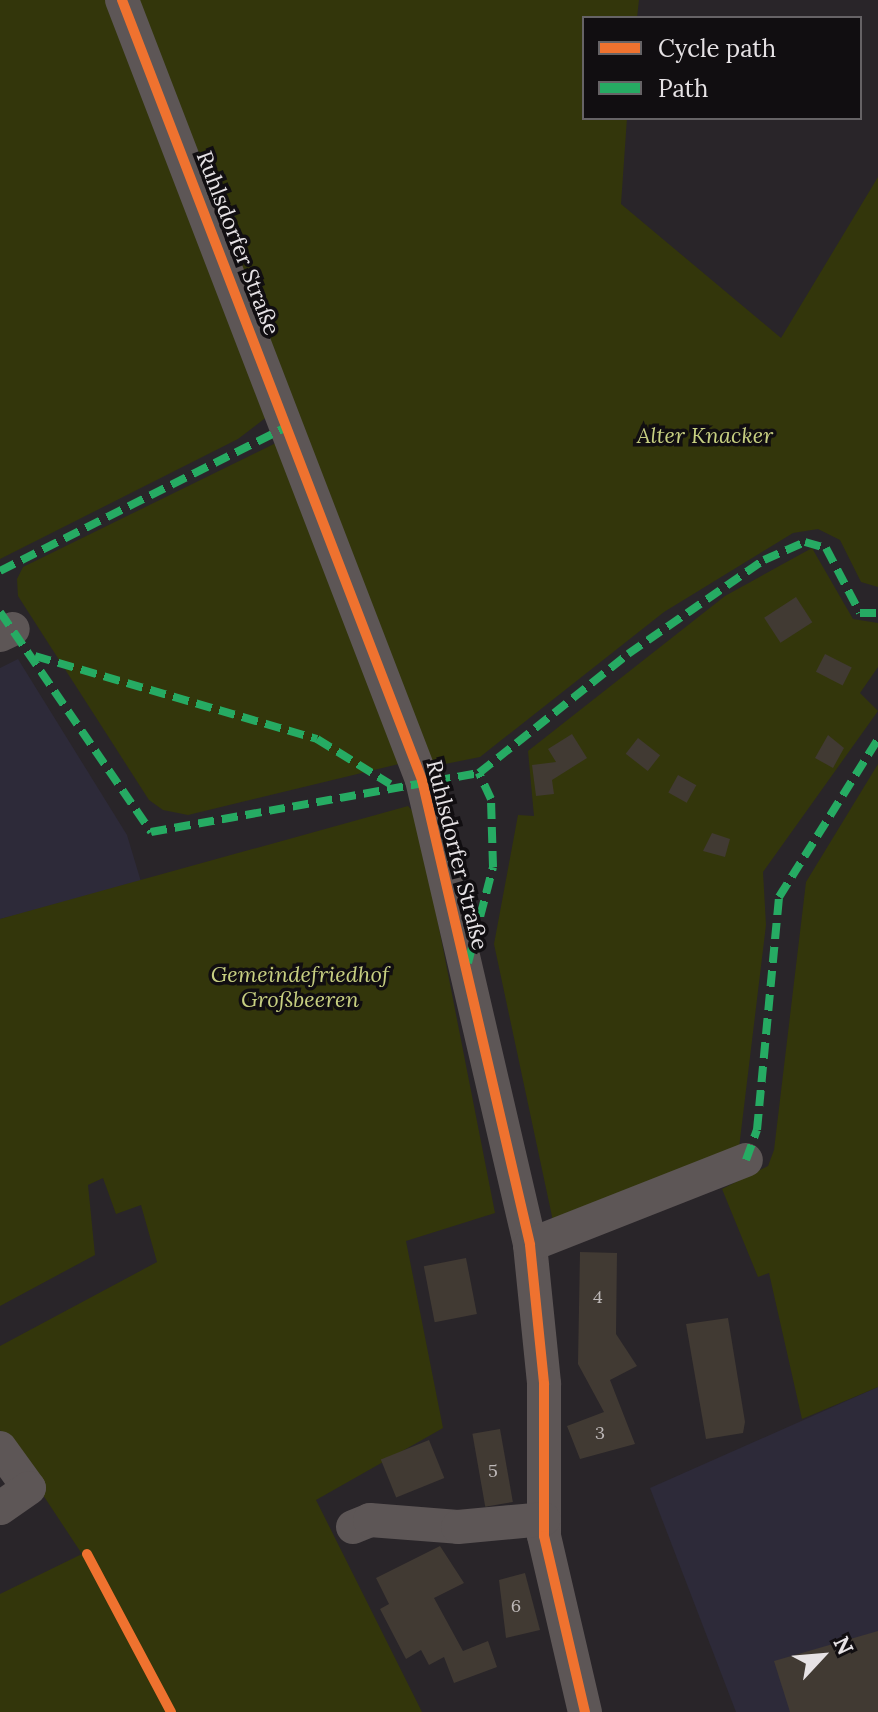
<!DOCTYPE html>
<meta charset="utf-8">
<style>
body{margin:0}
#map{position:relative;width:878px;height:1712px;overflow:hidden;background:#292529;font-family:Lora,serif}
div>[style]{position:absolute}
[style*='--x']{left:calc(var(--x)*1px);top:calc(var(--y)*1px);width:calc(var(--w)*1px);rotate:calc(var(--a)*1deg)}
.education>*{inset:0;background:#2d2a39}
.green>*{inset:0;background:#33360b}
.building>*{inset:0;background:#413a33;transform-origin:0 0}
.minor>*{height:34px;margin:-17px;padding:0 17px;transform-origin:17px;border-radius:17px;background:#5d5656}
.quiet>*{height:8px;margin-top:-4px;transform-origin:0;background:repeating-linear-gradient(90deg,#26ab63 0 16px,transparent 0 24px)}
.cycleway>*{height:10px;margin:-5px;padding:0 5px;transform-origin:5px;border-radius:5px;background:#ef722f}
span{translate:-50% -50%;white-space:nowrap;text-align:center;line-height:1.15;-webkit-text-stroke:7px #110e11;paint-order:stroke}
.number-label{font-size:18px;color:#bdb8b8}
.number-label span{-webkit-text-stroke-width:0}
.street-label{font-size:22px;color:#e6e2e5}
.park-label{font-size:22px;color:#c7cf81;font-style:italic}
.legend{position:absolute;left:582px;top:16px;width:280px;height:104px;box-sizing:border-box;background:#110e11;border:2px solid #666366;margin:0;padding:10px 14px;list-style:none;font-size:24px;color:#e6e2e5}
.legend li{display:flex;align-items:center;gap:16px;height:40px}
.legend b{width:40px;border:2px solid #666366}
.north{position:absolute;left:782px;top:1616px;width:80px;height:80px;-webkit-text-stroke:6px #110e11;paint-order:stroke;rotate:64deg;font-size:22px;font-weight:700;line-height:32px;text-align:center;color:#e6e2e5}
.north::after{content:'';display:block;margin:auto;width:28px;height:36px;background:#e6e2e5;clip-path:polygon(50% 0,100% 100%,50% 72%,0 100%)}
</style>
<div id="map">
<div class="education">
<div style="clip-path:polygon(18px 659px,127px 835px,142px 885px,0 919px,0 668px)"></div>
<div style="clip-path:polygon(878px 1387px,878px 1712px,736px 1712px,650px 1488px)"></div>
</div>
<div class="green">
<div style="clip-path:polygon(0 0,112px 0,272px 413px,238px 439px,0 559px)"></div>
<div style="clip-path:polygon(131px 0,639px 0,637px 18px,584px 18px,584px 118px,627px 118px,621px 204px,781px 338px,878px 177px,878px 587px,861px 582px,840px 540px,818px 529px,793px 533px,664px 612px,480px 757px,425px 768px)"></div>
<div style="clip-path:polygon(282px 440px,403px 763px,188px 815px,163px 810px,149px 800px,18px 596px,17px 579px,23px 567px)"></div>
<div style="clip-path:polygon(812px 548px,853px 619px,878px 623px,878px 667px,860px 693px,878px 711px,763px 872px,766px 925px,739px 1148px,553px 1221px,494px 944px,518px 815px,534px 816px,528px 751px,725px 596px)"></div>
<div style="clip-path:polygon(878px 764px,878px 1387px,802px 1419px,769px 1273px,758px 1277px,722px 1189px,768px 1166px,774px 1150px,806px 882px)"></div>
<div style="clip-path:polygon(408px 806px,417px 816px,495px 1213px,406px 1241px,443px 1428px,316px 1500px,422px 1712px,0 1712px,0 1594px,82px 1554px,0 1430px,0 1346px,157px 1262px,141px 1205px,116px 1214px,103px 1178px,88px 1185px,95px 1255px,0 1306px,0 919px)"></div>
</div>
<div class="building">
<div style="left:796px;top:597px;width:30px;height:38px;rotate:57deg"></div>
<div style="left:825px;top:654px;width:30px;height:20px;rotate:27deg"></div>
<div style="clip-path:polygon(572px 734px,587px 758px,552px 780px,554px 794px,536px 796px,532px 765px,556px 762px,548px 749px)"></div>
<div style="clip-path:polygon(828px 735px,844px 748px,833px 768px,815px 758px)"></div>
<div style="left:638px;top:738px;width:28px;height:20px;rotate:38deg"></div>
<div style="left:678px;top:775px;width:21px;height:20px;rotate:29deg"></div>
<div style="clip-path:polygon(712px 833px,730px 839px,725px 857px,703px 851px)"></div>
<div style="clip-path:polygon(580px 1252px,617px 1253px,616px 1334px,637px 1366px,610px 1380px,635px 1444px,580px 1459px,567px 1426px,604px 1412px,578px 1364px)"></div>
<div style="left:466px;top:1258px;width:57px;height:43px;rotate:79deg"></div>
<div style="clip-path:polygon(728px 1318px,745px 1422px,743px 1433px,706px 1439px,686px 1324px)"></div>
<div style="left:500px;top:1429px;width:74px;height:28px;rotate:80deg"></div>
<div style="left:429px;top:1440px;width:41px;height:52px;rotate:68deg"></div>
<div style="clip-path:polygon(440px 1546px,464px 1583px,434px 1598px,463px 1651px,488px 1641px,497px 1667px,454px 1683px,444px 1657px,429px 1665px,421px 1650px,406px 1659px,380px 1609px,389px 1604px,376px 1578px)"></div>
<div style="clip-path:polygon(525px 1573px,540px 1630px,506px 1638px,499px 1580px)"></div>
<div style="clip-path:polygon(878px 1631px,878px 1712px,790px 1712px,774px 1661px)"></div>
</div>
<div class="minor">
<div style="--x:122;--y:0;--w:836;--a:68.96"></div>
<div style="--x:422;--y:780;--w:477;--a:76.9"></div>
<div style="--x:530;--y:1245;--w:140;--a:84.2"></div>
<div style="--x:544;--y:1384;--w:152;--a:90"></div>
<div style="--x:544;--y:1536;--w:181;--a:76.9"></div>
<div style="--x:0;--y:635;--w:14;--a:-25"></div>
<div style="--x:530;--y:1245;--w:232;--a:-21.5"></div>
<div style="--x:0;--y:1448;--w:49;--a:54.1"></div>
<div style="--x:29;--y:1488;--w:35;--a:145"></div>
<div style="--x:353;--y:1527;--w:18;--a:-22"></div>
<div style="--x:370;--y:1520;--w:88;--a:4.5"></div>
<div style="--x:458;--y:1527;--w:86;--a:-5.3"></div>
</div>
<div class="quiet">
<div style="--x:0;--y:571;--w:322;--a:-26.7"></div>
<div style="--x:0;--y:612;--w:267;--a:55.5"></div>
<div style="--x:151;--y:832;--w:333;--a:-10.2"></div>
<div style="--x:479;--y:773;--w:191;--a:-38.6"></div>
<div style="--x:628;--y:654;--w:165;--a:-34.7"></div>
<div style="--x:764;--y:560;--w:45;--a:-23.7"></div>
<div style="--x:805;--y:542;--w:22;--a:16"></div>
<div style="--x:826;--y:548;--w:73;--a:62.4"></div>
<div style="--x:860;--y:613;--w:18;--a:0"></div>
<div style="--x:35;--y:656;--w:294;--a:16.4"></div>
<div style="--x:317;--y:739;--w:86;--a:31.7"></div>
<div style="--x:468;--y:963;--w:99;--a:-75.4"></div>
<div style="--x:493;--y:867;--w:68;--a:-91.7"></div>
<div style="--x:491;--y:799;--w:29;--a:-115"></div>
<div style="--x:746;--y:1160;--w:32;--a:-70"></div>
<div style="--x:757;--y:1130;--w:234;--a:-84.6"></div>
<div style="--x:779;--y:897;--w:186;--a:-57.9"></div>
</div>
<div class="cycleway">
<div style="--x:122;--y:0;--w:836;--a:68.96"></div>
<div style="--x:422;--y:780;--w:477;--a:76.9"></div>
<div style="--x:530;--y:1245;--w:140;--a:84.2"></div>
<div style="--x:544;--y:1384;--w:152;--a:90"></div>
<div style="--x:544;--y:1536;--w:181;--a:76.9"></div>
<div style="--x:87;--y:1554;--w:179;--a:62"></div>
</div>
<div class="number-label">
<span style="left:598px;top:1297px">4</span>
<span style="left:600px;top:1433px">3</span>
<span style="left:493px;top:1471px">5</span>
<span style="left:516px;top:1606px">6</span>
</div>
<div class="street-label">
<span style="left:238px;top:243px;rotate:69deg">Ruhlsdorfer Straße</span>
<span style="left:457px;top:855px;rotate:76deg">Ruhlsdorfer Straße</span>
</div>
<div class="park-label">
<span style="left:705px;top:436px">Alter Knacker</span>
<span style="left:300px;top:987px">Gemeindefriedhof<br>Großbeeren</span>
</div>
<ul class="legend">
<li><b style="height:10px;background:#ef722f"></b>Cycle path</li>
<li><b style="height:10px;background:#26ab63"></b>Path</li>
</ul>
<div class="north">N</div>
</div>
